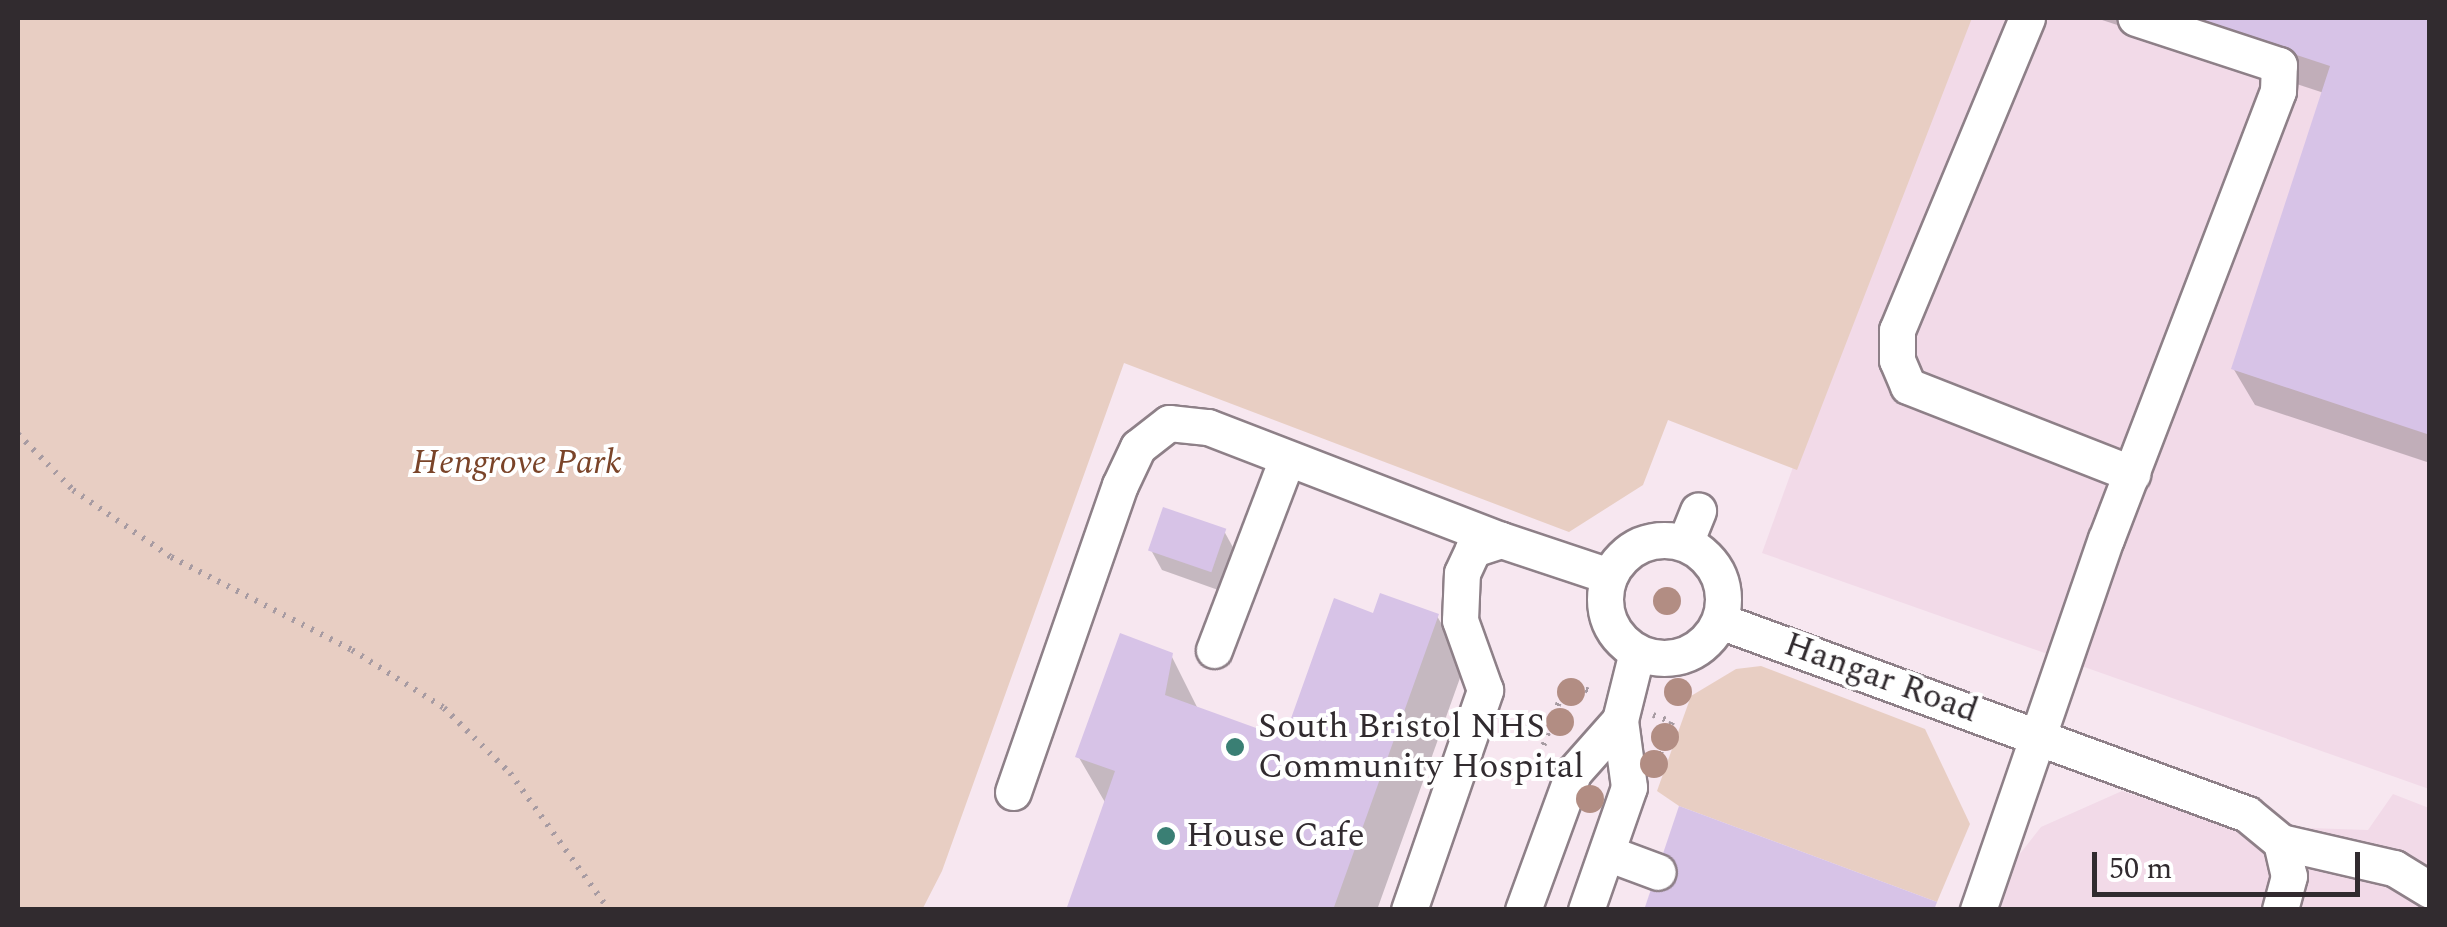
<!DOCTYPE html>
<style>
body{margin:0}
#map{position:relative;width:2447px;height:927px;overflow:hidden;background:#f7e7f0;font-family:Spectral,serif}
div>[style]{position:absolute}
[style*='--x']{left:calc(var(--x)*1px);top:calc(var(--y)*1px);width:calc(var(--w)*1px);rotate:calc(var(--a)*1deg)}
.built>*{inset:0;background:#f2dae8}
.green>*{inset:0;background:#e8cec3}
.shadow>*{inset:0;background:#0003}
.building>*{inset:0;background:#d7c3e7;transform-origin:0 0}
.path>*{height:6px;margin-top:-3px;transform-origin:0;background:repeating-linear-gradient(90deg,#a79ba2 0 2.5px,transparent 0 10.5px)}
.roads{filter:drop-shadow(2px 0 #8e8088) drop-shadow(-2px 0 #8e8088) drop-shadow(0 2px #8e8088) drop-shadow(0 -2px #8e8088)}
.minor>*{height:35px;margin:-17.5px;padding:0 17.5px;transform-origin:17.5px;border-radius:17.5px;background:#fff}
.minor>.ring{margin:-17.5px;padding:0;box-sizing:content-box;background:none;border:35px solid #fff;border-radius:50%}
.trees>*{width:28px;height:28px;margin:-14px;border-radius:50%;background:#b28d83}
.dots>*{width:28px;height:28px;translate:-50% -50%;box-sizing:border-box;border:5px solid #fff;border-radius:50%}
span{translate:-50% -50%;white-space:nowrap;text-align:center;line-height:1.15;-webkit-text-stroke:8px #fff;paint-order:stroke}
.park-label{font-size:35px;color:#7a4429;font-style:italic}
.street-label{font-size:35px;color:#312b2f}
.poi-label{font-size:35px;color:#312b2f}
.left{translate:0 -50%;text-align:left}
.frame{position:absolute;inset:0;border:20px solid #312b2f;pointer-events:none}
.scale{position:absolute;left:2092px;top:852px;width:268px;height:45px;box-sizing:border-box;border:5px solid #312b2f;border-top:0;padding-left:12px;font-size:30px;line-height:35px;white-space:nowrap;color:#312b2f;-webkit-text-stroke:8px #fff;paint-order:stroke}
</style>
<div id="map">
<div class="built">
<div style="clip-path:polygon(1955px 18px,2429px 18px,2429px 789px,1762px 553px)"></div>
<div style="clip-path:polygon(2122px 791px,2224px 825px,2368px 830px,2393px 794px,2429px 808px,2429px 909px,1997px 910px,2015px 860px,2041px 827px)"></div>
</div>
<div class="green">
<div style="clip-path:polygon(18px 18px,1972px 18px,1797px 470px,1668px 420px,1643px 485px,1569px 532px,1124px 363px,942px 871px,922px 910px,18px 909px)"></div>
<div style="clip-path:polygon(1761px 666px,1925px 729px,1970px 824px,1937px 902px,1679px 806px,1657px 791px,1691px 696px,1736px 669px)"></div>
</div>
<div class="shadow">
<div style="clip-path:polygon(2096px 18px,2430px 18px,2430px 463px,2255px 405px,2233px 368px,2324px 93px)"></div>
<div style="clip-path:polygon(1224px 531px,1235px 551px,1221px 591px,1162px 570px,1151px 550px)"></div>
<div style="clip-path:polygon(1374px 616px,1437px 616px,1465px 664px,1377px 910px,1068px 910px,1106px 804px,1078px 756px,1171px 655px,1198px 709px,1285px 741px)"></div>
</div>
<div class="building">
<div style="clip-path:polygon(2185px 18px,2430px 18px,2430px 435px,2231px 369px,2330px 66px)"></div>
<div style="left:1163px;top:507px;width:67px;height:46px;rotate:19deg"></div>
<div style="clip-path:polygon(1380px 593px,1439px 614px,1333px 910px,1066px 910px,1115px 771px,1075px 757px,1120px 633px,1173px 653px,1165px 695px,1284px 738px,1334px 598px,1373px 613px)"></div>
<div style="clip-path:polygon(1679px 806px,1937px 902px,1934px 910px,1644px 910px)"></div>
</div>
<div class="path">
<div style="--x:18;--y:434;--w:78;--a:45.5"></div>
<div style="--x:73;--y:490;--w:119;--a:34.4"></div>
<div style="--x:171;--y:557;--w:203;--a:27.2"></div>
<div style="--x:352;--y:650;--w:109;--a:32.2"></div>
<div style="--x:444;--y:708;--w:93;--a:44.6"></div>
<div style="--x:510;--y:773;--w:169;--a:54.1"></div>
<div style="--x:1653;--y:715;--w:20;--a:20"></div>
<div style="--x:1672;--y:722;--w:33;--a:111"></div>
<div style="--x:1540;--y:755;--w:77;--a:-70.4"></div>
<div style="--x:1566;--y:682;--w:31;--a:21"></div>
</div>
<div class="roads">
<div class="minor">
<div style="--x:2027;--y:18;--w:338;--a:112.6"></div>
<div style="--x:1897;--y:330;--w:30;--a:90"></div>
<div style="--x:1897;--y:360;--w:28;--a:67"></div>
<div style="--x:1908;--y:386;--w:241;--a:21.4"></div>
<div class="ring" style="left:1605px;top:540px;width:83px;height:83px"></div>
<div style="--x:1685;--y:543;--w:35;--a:-68"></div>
<div style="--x:1720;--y:621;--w:561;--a:20.11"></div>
<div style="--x:2247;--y:814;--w:44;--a:39.5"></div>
<div style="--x:2281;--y:842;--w:35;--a:77"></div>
<div style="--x:2289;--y:876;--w:35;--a:105"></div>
<div style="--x:1214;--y:650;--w:204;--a:-69.1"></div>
<div style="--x:1013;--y:792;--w:325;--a:-70.8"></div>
<div style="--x:1120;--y:485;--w:42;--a:-64.7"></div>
<div style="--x:1138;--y:447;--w:39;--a:-38"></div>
<div style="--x:1169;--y:423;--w:39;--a:6"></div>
<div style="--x:1208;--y:427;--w:314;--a:21.1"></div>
<div style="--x:2281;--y:842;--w:116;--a:13"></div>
<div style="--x:2394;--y:868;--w:42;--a:31.4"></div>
<div style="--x:1607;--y:853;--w:54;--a:20.4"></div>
<div style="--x:1409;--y:910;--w:233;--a:-70.9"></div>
<div style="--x:1485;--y:690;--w:74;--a:-109.7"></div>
<div style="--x:1460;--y:620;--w:47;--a:-87.6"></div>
<div style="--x:1462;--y:573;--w:26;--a:-65"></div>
<div style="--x:1473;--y:549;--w:29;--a:-18"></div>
<div style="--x:1501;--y:540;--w:114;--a:18.4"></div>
<div style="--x:1523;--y:910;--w:146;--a:-69.9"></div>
<div style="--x:1573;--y:773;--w:71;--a:-48.4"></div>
<div style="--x:1620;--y:720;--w:70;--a:-76"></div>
<div style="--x:1586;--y:910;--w:130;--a:-70.7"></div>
<div style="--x:1629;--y:787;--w:68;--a:-97.7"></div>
<div style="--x:1978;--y:910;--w:392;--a:-71"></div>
<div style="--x:2106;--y:539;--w:480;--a:-69"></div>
<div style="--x:2278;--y:91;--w:26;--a:-88"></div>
<div style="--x:2279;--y:65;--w:151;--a:-161.8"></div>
</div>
</div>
<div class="trees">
<div style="left:1667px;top:601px"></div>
<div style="left:1571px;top:692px"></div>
<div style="left:1678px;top:692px"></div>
<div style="left:1560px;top:722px"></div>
<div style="left:1665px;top:737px"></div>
<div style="left:1654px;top:764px"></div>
<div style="left:1590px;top:799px"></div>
</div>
<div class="dots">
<div style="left:1235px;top:747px;background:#3a7f74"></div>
<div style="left:1166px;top:836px;background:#3a7f74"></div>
</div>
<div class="park-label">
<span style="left:517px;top:463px">Hengrove Park</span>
</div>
<div class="street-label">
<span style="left:1881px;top:678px;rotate:20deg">Hangar Road</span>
</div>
<div class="poi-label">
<span class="left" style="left:1258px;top:747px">South Bristol NHS<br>Community Hospital</span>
<span class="left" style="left:1186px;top:836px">House Cafe</span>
</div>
<div class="frame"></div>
<div class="scale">50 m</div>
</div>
